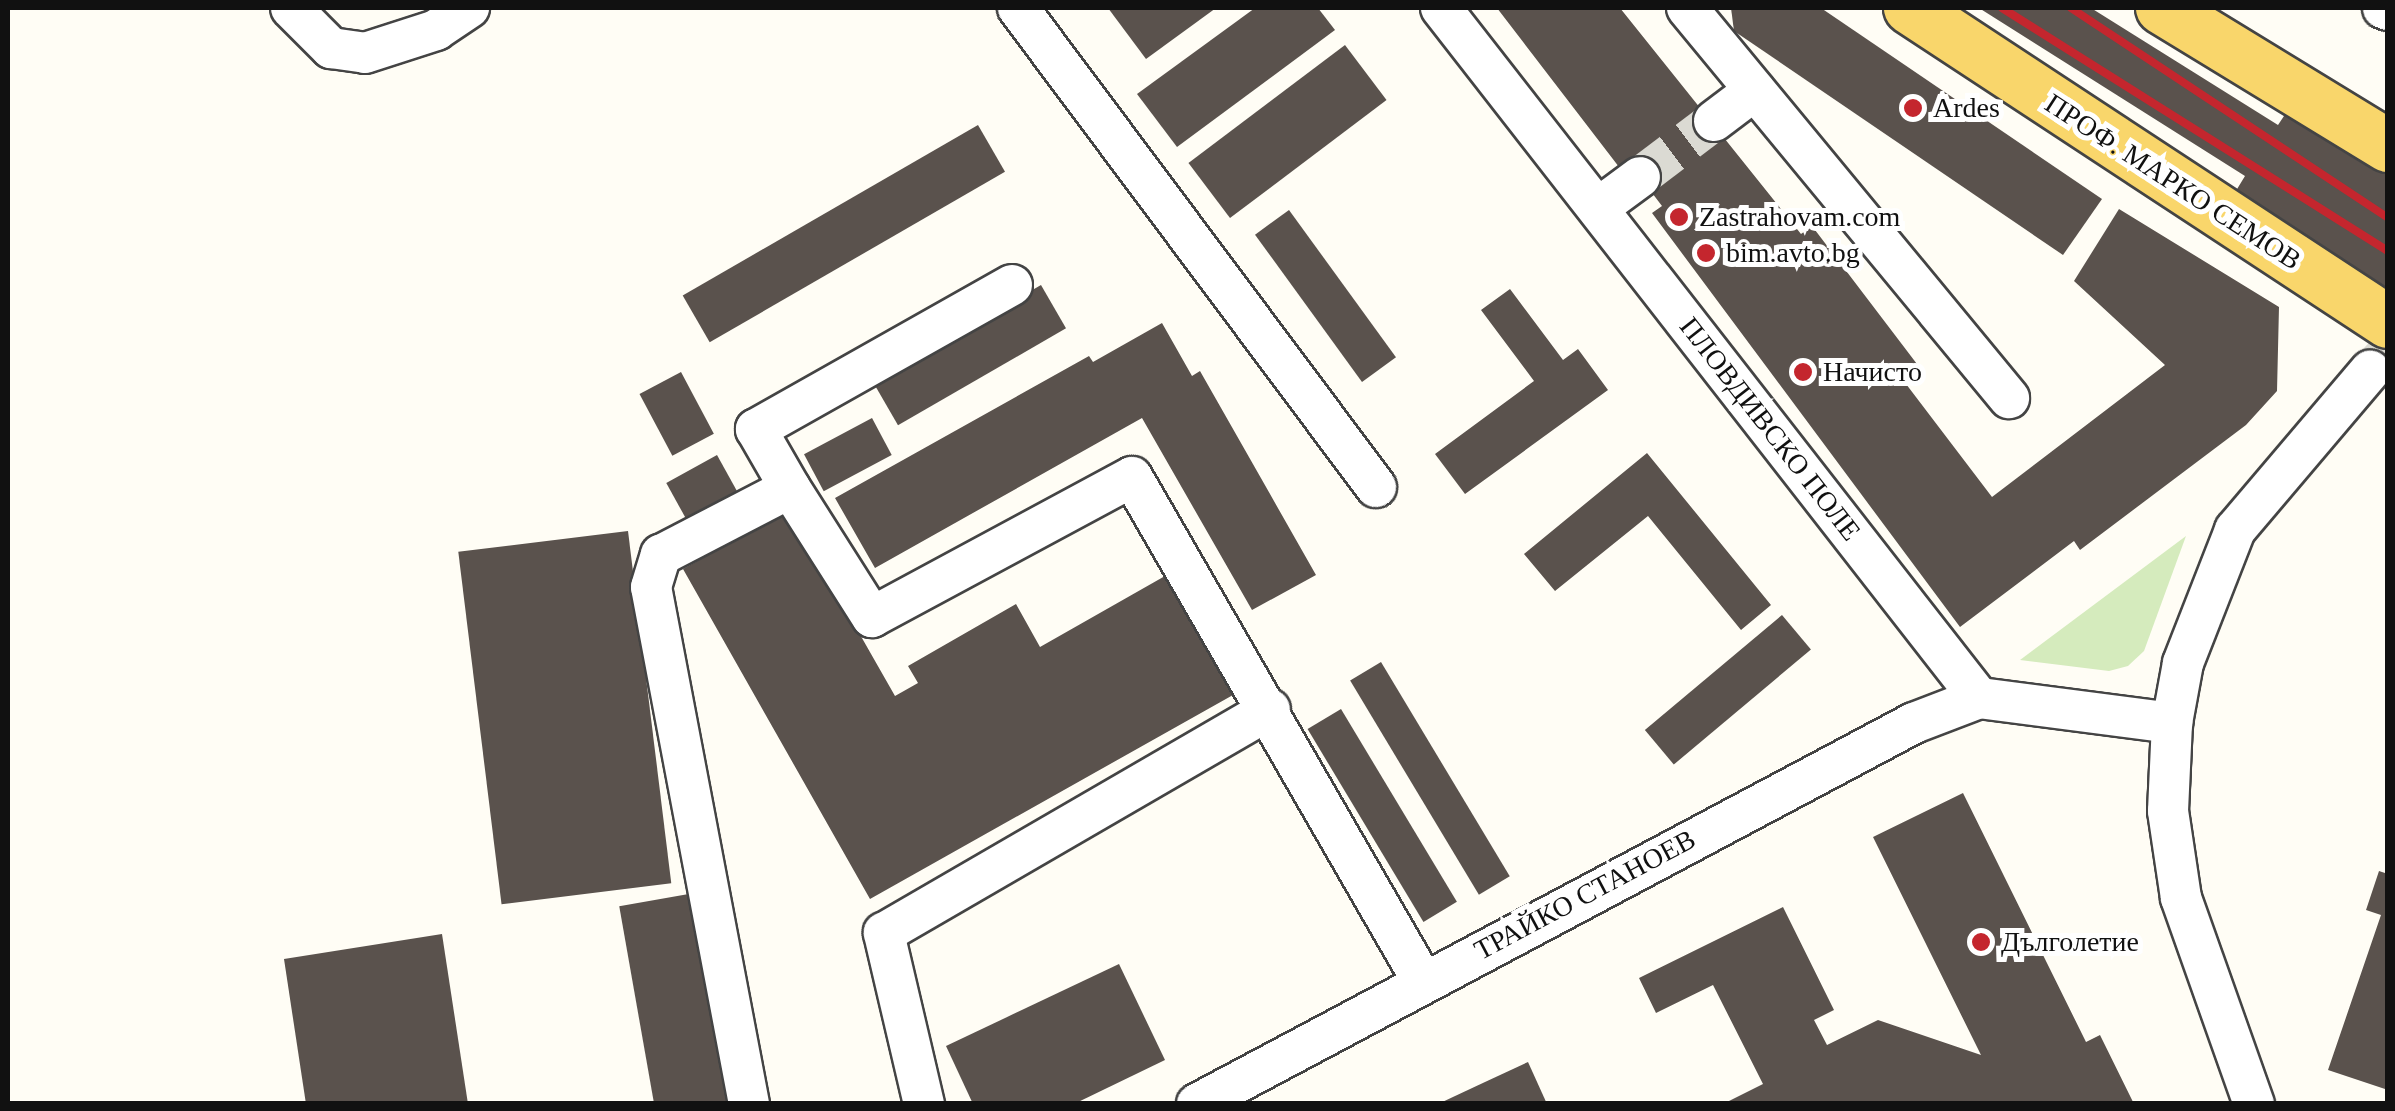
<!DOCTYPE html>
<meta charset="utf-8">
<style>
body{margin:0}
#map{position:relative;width:2395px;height:1111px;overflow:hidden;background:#fffdf5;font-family:Georgia,serif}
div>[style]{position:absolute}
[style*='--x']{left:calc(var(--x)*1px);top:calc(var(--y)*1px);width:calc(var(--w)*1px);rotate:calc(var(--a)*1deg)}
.green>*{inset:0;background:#d5ebbd}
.building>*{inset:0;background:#5a524d;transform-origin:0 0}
.minor-tunnel>*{height:40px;margin-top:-20px;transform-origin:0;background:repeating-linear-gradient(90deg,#dbdad3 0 40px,transparent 0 60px)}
.roads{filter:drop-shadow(2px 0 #444) drop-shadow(-2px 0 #444) drop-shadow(0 2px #444) drop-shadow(0 -2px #444)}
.minor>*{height:40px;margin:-20px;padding:0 20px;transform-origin:20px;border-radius:20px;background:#fff}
.major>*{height:52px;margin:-26px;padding:0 26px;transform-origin:26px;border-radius:26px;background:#f9d66b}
.rail>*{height:8px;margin:-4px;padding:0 4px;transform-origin:4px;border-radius:4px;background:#c4262e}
.dots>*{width:28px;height:28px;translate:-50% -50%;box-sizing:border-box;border:5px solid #fff;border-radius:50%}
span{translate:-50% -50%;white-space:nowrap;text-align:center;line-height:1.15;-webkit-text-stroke:10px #fff;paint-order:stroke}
.poi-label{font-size:28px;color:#111}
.left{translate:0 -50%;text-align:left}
.street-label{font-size:28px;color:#111}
.frame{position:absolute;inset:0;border:10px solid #111;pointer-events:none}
</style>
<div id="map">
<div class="green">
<div style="clip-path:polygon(2186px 536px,2144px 651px,2128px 666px,2109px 671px,2020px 660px)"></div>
</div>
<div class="building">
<div style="clip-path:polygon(1108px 8px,1216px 8px,1146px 59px)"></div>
<div style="clip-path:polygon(1255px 8px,1318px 8px,1335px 30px,1177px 147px,1137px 94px)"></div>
<div style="clip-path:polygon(1497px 8px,1620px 8px,1801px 234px,1812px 226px,1920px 368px,1903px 380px,1992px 497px,2165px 365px,2074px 281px,2119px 209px,2279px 307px,2277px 391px,2246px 425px,2080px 550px,2074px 541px,1960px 627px,1652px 213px,1662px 206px,1627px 160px,1619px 167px)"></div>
<div style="clip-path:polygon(1731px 8px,1821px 8px,2102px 199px,2063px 255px,1734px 31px)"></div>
<div style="clip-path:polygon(1979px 8px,2091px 8px,2278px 125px,2286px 113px,2388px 176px,2388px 298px,2231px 199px,2245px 176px)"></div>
<div style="left:1345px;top:45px;width:69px;height:196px;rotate:53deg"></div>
<div style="left:978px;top:125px;width:54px;height:341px;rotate:60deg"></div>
<div style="left:1289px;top:210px;width:182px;height:42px;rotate:54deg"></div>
<div style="left:1041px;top:285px;width:50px;height:194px;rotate:60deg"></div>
<div style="clip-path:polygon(1510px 289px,1563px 360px,1578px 349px,1608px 390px,1465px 494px,1435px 454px,1534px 381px,1481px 310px)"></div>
<div style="clip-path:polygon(1162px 323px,1192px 376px,1200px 371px,1316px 575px,1252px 610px,1142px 418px,875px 568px,835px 498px,1089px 356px,1093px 362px)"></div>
<div style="left:681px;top:372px;width:70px;height:47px;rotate:62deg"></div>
<div style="left:872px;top:418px;width:42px;height:77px;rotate:62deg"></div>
<div style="clip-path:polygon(1647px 453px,1771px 605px,1741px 630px,1648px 516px,1555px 591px,1524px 554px)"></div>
<div style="left:717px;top:455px;width:50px;height:58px;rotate:61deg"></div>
<div style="clip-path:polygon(789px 510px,895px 696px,918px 683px,908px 666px,1016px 604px,1040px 647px,1165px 576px,1233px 695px,870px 899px,683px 569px)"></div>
<div style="left:628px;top:531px;width:355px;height:171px;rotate:83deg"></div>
<div style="left:1782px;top:615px;width:45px;height:179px;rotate:50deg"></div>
<div style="left:1381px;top:662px;width:250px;height:36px;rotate:59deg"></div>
<div style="left:1341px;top:709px;width:225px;height:39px;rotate:59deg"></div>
<div style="clip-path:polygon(1963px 793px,2086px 1042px,2100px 1035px,2134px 1104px,1723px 1104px,1763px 1084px,1713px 985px,1656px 1013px,1639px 978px,1783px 907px,1834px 1010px,1814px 1020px,1827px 1045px,1878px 1020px,1981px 1055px,1873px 837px)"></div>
<div style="clip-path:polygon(2379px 871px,2388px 874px,2388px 1090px,2328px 1070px,2381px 915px,2366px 910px)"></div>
<div style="left:700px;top:892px;width:215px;height:82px;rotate:80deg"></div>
<div style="clip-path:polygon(442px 934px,468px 1104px,306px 1104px,284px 959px)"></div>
<div style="clip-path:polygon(1119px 964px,1165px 1060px,1074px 1104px,973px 1104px,946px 1046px)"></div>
<div style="clip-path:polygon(1528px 1062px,1547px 1104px,1438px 1104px,1485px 1082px)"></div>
</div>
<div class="minor-tunnel">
<div style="--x:1640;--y:177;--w:93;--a:-37.1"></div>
<div style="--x:2370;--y:371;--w:26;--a:-47"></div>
</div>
<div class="roads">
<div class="minor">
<div style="--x:291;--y:8;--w:57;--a:45"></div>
<div style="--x:331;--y:48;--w:34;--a:8"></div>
<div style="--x:365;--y:53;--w:75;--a:-17.9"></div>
<div style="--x:436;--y:30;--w:40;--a:-34"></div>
<div style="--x:1018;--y:8;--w:598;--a:53.23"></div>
<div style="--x:1441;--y:8;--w:875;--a:52.06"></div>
<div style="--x:1979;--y:698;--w:195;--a:7.4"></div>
<div style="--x:2172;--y:723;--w:88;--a:92.6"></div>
<div style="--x:2168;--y:811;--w:88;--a:81.5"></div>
<div style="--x:2181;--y:898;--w:219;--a:70.5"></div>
<div style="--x:1687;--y:8;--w:506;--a:50.46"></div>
<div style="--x:2383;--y:8;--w:5;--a:22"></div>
<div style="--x:1714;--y:121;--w:51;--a:-37.1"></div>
<div style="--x:1598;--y:208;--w:52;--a:-36.4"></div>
<div style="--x:1012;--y:285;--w:294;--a:150.6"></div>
<div style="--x:756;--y:429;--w:68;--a:60"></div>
<div style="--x:790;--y:488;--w:153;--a:57.6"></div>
<div style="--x:872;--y:617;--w:295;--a:-28.3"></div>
<div style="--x:1132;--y:477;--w:581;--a:60.03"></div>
<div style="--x:2172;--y:723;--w:61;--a:-79.6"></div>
<div style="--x:2183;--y:663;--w:143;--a:-68.6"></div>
<div style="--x:2235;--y:530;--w:209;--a:-49.7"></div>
<div style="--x:749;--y:1104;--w:526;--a:-100.73"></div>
<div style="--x:651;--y:587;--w:34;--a:-73"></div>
<div style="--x:661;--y:555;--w:145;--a:-27.4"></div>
<div style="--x:924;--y:1104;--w:176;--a:-103.2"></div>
<div style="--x:884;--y:933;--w:446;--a:-30.1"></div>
<div style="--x:1197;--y:1104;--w:812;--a:-27.99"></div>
<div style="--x:1914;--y:723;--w:70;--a:-21"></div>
</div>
<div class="major">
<div style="--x:1910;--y:8;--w:572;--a:33.3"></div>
<div style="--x:2162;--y:8;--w:265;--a:31.4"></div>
</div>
</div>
<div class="rail">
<div style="--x:2002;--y:8;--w:456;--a:32.2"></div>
<div style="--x:2071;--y:8;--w:380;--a:33.5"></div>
</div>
<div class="dots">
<div style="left:1913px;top:108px;background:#c4262e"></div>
<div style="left:1679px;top:217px;background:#c4262e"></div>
<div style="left:1706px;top:253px;background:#c4262e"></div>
<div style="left:1803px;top:372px;background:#c4262e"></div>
<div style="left:1981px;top:942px;background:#c4262e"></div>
</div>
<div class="poi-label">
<span class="left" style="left:1933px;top:108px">Ardes</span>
<span class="left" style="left:1699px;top:217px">Zastrahovam.com</span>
<span class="left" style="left:1726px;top:253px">bim.avto.bg</span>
<span class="left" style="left:1823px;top:372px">Начисто</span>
<span class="left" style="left:2001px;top:942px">Дълголетие</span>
</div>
<div class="street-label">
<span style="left:2173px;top:182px;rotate:33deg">ПРОФ. МАРКО СЕМОВ</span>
<span style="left:1770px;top:429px;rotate:52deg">ПЛОВДИВСКО ПОЛЕ</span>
<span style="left:1585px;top:895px;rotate:-28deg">ТРАЙКО СТАНОЕВ</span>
</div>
<div class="frame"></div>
</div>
